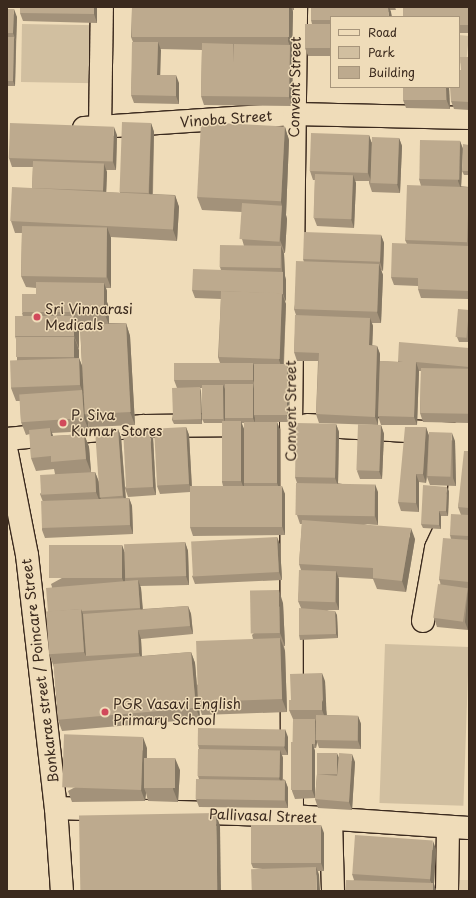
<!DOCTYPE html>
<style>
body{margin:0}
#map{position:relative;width:476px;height:898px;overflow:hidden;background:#efdcb9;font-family:"Playpen Sans",sans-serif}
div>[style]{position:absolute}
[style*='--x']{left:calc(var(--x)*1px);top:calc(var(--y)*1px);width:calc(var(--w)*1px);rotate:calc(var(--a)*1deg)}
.built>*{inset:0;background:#e0cdac;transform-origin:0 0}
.green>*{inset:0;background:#d1bfa0;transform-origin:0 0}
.roads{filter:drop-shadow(1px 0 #3b2a1e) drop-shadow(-1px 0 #3b2a1e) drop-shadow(0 1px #3b2a1e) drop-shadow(0 -1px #3b2a1e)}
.street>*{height:22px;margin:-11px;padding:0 11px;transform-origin:11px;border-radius:11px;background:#efdcb9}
.secondary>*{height:22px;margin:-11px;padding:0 11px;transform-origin:11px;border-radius:11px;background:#efdcb9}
.wall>*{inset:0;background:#a3927a}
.shaded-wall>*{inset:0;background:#847763}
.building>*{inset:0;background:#bdaa8e;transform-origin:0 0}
.dots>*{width:11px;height:11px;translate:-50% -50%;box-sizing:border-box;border:2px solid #efdcb9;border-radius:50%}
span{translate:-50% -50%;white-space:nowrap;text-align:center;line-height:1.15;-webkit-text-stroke:3px #efdcb9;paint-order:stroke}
.street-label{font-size:14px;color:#3b2a1e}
.poi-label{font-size:14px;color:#3b2a1e}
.left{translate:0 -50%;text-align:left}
.frame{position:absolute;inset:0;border:8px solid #3b2a1e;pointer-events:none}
.legend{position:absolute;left:330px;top:16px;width:130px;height:72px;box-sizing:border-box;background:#efdcb9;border:1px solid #a7957b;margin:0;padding:5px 7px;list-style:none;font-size:12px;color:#3b2a1e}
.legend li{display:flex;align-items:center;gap:8px;height:20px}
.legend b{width:20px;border:1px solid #a7957b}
</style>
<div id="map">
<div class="built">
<div style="left:458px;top:880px;width:11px;height:11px"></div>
</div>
<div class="green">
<div style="left:22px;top:24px;width:75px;height:58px;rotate:1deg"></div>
<div style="left:459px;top:35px;width:10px;height:28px;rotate:6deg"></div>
<div style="left:385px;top:644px;width:84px;height:159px;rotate:2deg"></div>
</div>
<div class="roads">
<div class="street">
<div style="--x:84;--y:128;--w:210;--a:-3.8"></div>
<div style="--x:294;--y:114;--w:175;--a:1.3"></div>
<div style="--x:100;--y:129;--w:122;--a:-89.1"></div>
<div style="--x:307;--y:425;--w:151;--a:3.4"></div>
<div style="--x:458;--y:434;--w:13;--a:-32"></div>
<div style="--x:7;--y:439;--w:137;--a:-5.5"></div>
<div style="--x:143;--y:426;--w:110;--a:-0.5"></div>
<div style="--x:423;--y:621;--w:74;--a:-79.9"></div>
<div style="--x:436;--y:548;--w:52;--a:-64.9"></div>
<div style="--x:458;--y:501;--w:38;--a:-84"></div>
<div style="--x:462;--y:463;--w:29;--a:-98"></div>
<div style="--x:56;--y:808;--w:236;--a:1.9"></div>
<div style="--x:292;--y:816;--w:177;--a:3.9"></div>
<div style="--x:292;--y:816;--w:391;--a:-90.1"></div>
<div style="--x:291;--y:425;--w:418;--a:-89.3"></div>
<div style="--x:331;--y:819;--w:72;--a:88.4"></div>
<div style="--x:447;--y:891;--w:64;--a:-89.1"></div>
</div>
<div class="secondary">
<div style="--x:7;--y:453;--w:104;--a:78.9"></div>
<div style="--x:27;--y:555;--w:255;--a:83.5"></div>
<div style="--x:56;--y:808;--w:83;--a:85.9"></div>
</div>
</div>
<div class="wall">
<div style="clip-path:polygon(97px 7px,97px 23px,23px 21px,20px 13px)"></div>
<div style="clip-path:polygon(132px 7px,294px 7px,294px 10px,293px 10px,293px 12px,292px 51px,293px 54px,292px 106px,204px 105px,201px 96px,202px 50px,160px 49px,160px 75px,179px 83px,179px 104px,134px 103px,131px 95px,133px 42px,131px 37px)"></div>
<div style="clip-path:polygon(311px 7px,395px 7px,396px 10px,390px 10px,391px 12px,331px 17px,331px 56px,308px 56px,305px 48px,312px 24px,311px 20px)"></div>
<div style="clip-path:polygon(469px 7px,469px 33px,459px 33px,459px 17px)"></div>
<div style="clip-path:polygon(7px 9px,17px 17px,15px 86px,7px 86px)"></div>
<div style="clip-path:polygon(469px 57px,469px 110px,454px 109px,451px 101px)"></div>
<div style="clip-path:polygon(449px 87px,450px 109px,406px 108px,403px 100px)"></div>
<div style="clip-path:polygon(evenodd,151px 123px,154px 132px,153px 194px,175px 195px,179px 207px,177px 241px,111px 237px,111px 288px,106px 288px,107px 291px,107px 302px,109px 307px,109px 323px,126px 323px,130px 336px,135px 425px,89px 427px,88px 423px,89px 431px,52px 433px,53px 436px,84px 434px,89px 447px,91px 472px,95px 472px,99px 482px,118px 429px,121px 437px,126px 498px,129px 498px,132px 506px,133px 534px,45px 538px,42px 530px,43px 502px,40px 494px,55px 474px,54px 469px,36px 471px,31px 458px,30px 434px,26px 435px,21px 422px,20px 401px,16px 401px,11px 388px,17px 360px,17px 358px,16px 339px,15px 336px,23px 317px,22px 313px,36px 295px,36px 288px,26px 287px,21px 276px,22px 233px,15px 233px,11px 221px,32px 188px,33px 167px,12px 167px,9px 158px,117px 135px,116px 170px,106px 170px,107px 172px,106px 192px,120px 193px,120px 192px,151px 123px,77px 326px,80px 326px,82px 366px,79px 358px,79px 350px,78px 349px,79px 348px,79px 329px,77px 326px)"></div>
<div style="clip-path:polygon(evenodd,285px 127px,289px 140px,286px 215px,287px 219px,285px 253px,284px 253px,285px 276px,286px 280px,285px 302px,286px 304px,284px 364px,287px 364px,290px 373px,289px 422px,277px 422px,280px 430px,280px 486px,285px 494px,285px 535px,193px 536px,190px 527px,190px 492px,160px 494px,157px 486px,186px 427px,189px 435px,192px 486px,223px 486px,222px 482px,222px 423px,204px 423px,202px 419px,202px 388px,200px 388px,201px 392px,202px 424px,174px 424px,172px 420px,177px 388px,174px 380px,220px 363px,218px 357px,221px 299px,195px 298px,192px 290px,221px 270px,220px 267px,244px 246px,242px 239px,242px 212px,202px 210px,197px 197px,285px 127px,241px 423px,244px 423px,244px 429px,241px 423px)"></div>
<div style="clip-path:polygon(369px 135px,371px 142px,399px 138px,402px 146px,400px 193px,372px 192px,369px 183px,369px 181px,355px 181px,356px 183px,354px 228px,317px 226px,314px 218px,315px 180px,313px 180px,310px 171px)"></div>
<div style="clip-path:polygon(460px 141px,463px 149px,461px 186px,469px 187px,469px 299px,421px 298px,418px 289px,418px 286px,394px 285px,391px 277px,407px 244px,405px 240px,421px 186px,419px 179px)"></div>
<div style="clip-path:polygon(469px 145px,469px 175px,464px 175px,462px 171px)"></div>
<div style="clip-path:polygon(381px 235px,384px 243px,383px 271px,381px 270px,383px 275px,381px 323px,372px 323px,373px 326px,372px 345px,377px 346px,380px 354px,380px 361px,398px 362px,398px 361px,469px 348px,469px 423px,423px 422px,420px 413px,421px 371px,419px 371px,417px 425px,381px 425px,378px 416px,378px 425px,319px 423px,316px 414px,318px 361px,297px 361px,294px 352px,296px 315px,294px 309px,304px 262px,303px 259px)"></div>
<div style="clip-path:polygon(469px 310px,469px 342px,459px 342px,457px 337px)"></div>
<div style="clip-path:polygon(336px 424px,339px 432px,338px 483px,378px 492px,378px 525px,364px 524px,415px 539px,406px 592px,377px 589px,373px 579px,338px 577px,339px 579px,339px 610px,327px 610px,337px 615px,338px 638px,300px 640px,299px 635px,301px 608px,298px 601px,301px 570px,299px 564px,302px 524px,300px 524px,297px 515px,297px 483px,295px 477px)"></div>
<div style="clip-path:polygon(381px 425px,384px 434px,382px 479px,360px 479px,357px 471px)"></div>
<div style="clip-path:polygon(426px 427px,429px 436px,455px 441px,456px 486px,430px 485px,427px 477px,426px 483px,419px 482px,419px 512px,401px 511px,398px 502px)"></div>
<div style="clip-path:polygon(153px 437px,156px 495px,128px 497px,125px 488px)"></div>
<div style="clip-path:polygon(469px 451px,469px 625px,468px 623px,468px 630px,437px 627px,434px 618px,441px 585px,439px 579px,451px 539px,450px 535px,461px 515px,458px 507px)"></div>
<div style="clip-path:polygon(449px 491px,448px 516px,441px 516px,441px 529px,423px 528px,421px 524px)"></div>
<div style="clip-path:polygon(277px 537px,280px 545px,282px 580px,195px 584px,192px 576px)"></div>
<div style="clip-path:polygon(185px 542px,188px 551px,189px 585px,140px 586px,141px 588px,143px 609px,188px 606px,191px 614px,193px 634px,141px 639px,142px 656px,191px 652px,195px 663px,197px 685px,253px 639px,252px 635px,283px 603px,285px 646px,284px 646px,285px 651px,287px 712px,202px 715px,199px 706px,200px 719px,62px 731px,58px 720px,54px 667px,49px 654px,48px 612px,52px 587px,51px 584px,122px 545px,124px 552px)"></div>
<div style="clip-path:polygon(325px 681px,326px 710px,327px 715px,358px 716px,361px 724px,361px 749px,319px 748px,317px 742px,316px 748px,314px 748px,315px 751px,315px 798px,295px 799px,292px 791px,293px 719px,289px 710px,291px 700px)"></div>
<div style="clip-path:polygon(288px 737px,288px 755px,282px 755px,283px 758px,283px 779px,285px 780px,288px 788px,288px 808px,199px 807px,196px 799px,199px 779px,198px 776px,199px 749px,198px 745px)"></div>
<div style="clip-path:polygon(147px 748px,147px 758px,180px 770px,178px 802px,148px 801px,146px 793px,145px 801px,72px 802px,68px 791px)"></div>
<div style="clip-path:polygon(338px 757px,355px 762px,352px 810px,318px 808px,315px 799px,317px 774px)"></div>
<div style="clip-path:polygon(324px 833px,324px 871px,318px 871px,319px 875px,253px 868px,251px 863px)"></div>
<div style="clip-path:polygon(436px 849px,434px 884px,436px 891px,345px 891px,354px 880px,352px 874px)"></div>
</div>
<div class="shaded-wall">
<div style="clip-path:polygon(94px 7px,97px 7px,97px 23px,94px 14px)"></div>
<div style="clip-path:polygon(289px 7px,291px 7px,293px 12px,292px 51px,293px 54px,292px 106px,289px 97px,290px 46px,288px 41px)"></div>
<div style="clip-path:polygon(388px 7px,389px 7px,391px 12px,392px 17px,389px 17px)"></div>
<div style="clip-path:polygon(14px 9px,17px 17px,16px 41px,13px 33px)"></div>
<div style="clip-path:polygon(14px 37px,16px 41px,15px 86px,13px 81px)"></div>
<div style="clip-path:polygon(158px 42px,161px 50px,160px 83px,157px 75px)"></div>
<div style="clip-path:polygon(176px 75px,179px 83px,179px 104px,176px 96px)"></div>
<div style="clip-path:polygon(446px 87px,449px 87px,450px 109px,447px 101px)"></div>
<div style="clip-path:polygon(151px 123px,154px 132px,152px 201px,149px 193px)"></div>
<div style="clip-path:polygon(114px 127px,117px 135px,116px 170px,113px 162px)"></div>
<div style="clip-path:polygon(285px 127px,289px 140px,286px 215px,287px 219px,285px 253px,280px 240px,282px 206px,281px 202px)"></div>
<div style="clip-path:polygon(369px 135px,372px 144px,371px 181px,368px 173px)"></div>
<div style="clip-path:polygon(399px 138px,402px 146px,400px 193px,397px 184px)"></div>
<div style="clip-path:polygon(460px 141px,463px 149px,461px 189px,458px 181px)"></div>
<div style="clip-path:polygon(104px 164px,107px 172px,106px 199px,103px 191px)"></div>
<div style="clip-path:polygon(353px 175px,356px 183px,354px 228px,351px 219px)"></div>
<div style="clip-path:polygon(175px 195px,179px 207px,177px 241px,173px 230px)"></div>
<div style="clip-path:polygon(107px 227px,111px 238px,111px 288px,107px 277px)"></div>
<div style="clip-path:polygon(381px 235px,384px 243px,383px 271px,380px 262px)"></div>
<div style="clip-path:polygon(281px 246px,284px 254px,285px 276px,286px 280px,286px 302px,283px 294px,283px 274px,282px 270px)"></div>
<div style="clip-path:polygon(379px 264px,383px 275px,381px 323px,377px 312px)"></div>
<div style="clip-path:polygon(104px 283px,107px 291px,107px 302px,109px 307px,109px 325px,104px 312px)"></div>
<div style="clip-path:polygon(282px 293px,286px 304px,283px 371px,279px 360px)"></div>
<div style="clip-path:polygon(74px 316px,79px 329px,79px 348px,74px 336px)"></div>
<div style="clip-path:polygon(370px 318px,373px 326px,372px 353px,369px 345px)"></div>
<div style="clip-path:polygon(126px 323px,130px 336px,135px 425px,130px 412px)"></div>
<div style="clip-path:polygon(74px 337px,79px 350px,79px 370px,74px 357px)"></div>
<div style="clip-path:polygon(377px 346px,380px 354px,378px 425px,375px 417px)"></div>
<div style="clip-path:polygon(79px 358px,84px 371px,85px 398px,80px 385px)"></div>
<div style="clip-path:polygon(416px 362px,419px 371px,417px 425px,414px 417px)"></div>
<div style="clip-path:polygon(253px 363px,256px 372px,256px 388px,253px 380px)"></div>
<div style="clip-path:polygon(287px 364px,290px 373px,289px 422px,286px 414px)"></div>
<div style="clip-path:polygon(253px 384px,254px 389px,254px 415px,255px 418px,255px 423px,253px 418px)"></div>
<div style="clip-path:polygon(223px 385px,225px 389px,225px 423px,224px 419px)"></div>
<div style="clip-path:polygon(200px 387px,201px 392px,202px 424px,201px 419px)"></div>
<div style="clip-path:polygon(82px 390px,87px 403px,85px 414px,88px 423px,89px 431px,84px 418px)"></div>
<div style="clip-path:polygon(241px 421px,244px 429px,244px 489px,241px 481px)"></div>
<div style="clip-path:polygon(277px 422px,280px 430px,280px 491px,277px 483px)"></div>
<div style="clip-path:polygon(336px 424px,339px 432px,338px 486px,335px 478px)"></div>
<div style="clip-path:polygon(381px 425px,384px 434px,382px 479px,379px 471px)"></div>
<div style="clip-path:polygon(186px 427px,189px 435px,192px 492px,189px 484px)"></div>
<div style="clip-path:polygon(426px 427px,429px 436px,426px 483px,423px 474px)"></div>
<div style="clip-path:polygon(50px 428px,55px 441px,51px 436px)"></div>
<div style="clip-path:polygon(150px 428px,153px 437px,156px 495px,153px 487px)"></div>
<div style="clip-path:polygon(118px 429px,121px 437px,126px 504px,123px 496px)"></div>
<div style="clip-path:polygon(452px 433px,455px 441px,456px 486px,453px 478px)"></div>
<div style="clip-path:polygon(84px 434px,89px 447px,91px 472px,86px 459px)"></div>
<div style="clip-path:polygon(95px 472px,100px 485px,100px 497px,101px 499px,101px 505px,96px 492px)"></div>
<div style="clip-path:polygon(416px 474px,419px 482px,419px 512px,416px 503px)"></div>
<div style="clip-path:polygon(375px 484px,378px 492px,378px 525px,375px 516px)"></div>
<div style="clip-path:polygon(282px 486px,285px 494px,285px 535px,282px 526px)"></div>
<div style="clip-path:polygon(447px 487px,449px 491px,448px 516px,446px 511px)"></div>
<div style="clip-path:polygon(129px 498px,132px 506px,133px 534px,130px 525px)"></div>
<div style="clip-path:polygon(439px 511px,441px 516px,441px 529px,439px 525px)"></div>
<div style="clip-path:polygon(411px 528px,415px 539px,406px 592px,402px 581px)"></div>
<div style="clip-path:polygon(277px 537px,280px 545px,282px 580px,279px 572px)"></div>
<div style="clip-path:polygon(185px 542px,188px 551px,189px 585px,186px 576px)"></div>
<div style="clip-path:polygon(122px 545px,125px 553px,125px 586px,122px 578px)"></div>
<div style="clip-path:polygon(336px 571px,339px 579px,339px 610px,336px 602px)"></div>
<div style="clip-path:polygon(138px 580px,141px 588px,143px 616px,140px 608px)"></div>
<div style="clip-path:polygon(468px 588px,469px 589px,469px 617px,468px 622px,468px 630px,465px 622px)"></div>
<div style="clip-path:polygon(279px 590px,283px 603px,285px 646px,280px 633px)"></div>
<div style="clip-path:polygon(188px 606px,191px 614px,193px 634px,190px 626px)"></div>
<div style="clip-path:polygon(81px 609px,86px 622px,86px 656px,84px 652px)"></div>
<div style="clip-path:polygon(335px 611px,337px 615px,338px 638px,336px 634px)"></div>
<div style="clip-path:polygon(138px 630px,141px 639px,142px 661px,139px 653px)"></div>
<div style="clip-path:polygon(280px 638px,285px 651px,287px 712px,282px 699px)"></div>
<div style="clip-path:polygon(191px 652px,195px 663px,198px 702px,197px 702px,199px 706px,200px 719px,196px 708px)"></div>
<div style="clip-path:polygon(322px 673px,325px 681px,327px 723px,322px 710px)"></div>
<div style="clip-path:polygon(358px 716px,361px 724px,361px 749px,358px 741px)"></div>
<div style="clip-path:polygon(315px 719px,317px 724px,316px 740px,317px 742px,316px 748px,315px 744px)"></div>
<div style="clip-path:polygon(285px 729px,288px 737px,288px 755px,284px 747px)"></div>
<div style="clip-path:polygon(143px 737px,147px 748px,146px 788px,144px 788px,146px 793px,145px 801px,141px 790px)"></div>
<div style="clip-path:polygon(312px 742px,315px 751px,315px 798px,312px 790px)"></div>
<div style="clip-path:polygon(280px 750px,283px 758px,282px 786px,279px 778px)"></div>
<div style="clip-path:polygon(337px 753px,339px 758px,338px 779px,337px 775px)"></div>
<div style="clip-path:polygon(352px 754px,355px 762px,352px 810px,349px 802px)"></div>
<div style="clip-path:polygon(175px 758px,180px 770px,178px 802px,173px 789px)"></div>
<div style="clip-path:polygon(285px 780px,288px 788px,288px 808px,285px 800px)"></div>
<div style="clip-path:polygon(216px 813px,220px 826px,221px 891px,217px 891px)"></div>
<div style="clip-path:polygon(321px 825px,324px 833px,324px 871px,321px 863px)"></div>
<div style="clip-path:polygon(433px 841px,436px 849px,434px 884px,436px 891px,433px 891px,433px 887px,430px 880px)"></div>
<div style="clip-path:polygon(316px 867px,319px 875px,320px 891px,317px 891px)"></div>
</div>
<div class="building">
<div style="clip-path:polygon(20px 7px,94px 7px,94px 14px,20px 13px)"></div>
<div style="left:132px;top:7px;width:157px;height:30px"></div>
<div style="clip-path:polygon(311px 7px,388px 7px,389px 17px,331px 17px,331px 20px,311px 20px)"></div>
<div style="clip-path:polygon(403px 7px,469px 7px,469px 25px,459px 25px,459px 17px,403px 17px)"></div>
<div style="clip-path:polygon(7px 9px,14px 9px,13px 33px,7px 33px)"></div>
<div style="left:305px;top:24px;width:26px;height:24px"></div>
<div style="clip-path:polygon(7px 37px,14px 37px,13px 81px,7px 81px)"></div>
<div style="clip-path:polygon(132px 42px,158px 42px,157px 75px,176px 75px,176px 96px,131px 95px)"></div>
<div style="clip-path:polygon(202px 43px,233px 44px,233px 63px,234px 44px,290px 45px,289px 97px,201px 96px)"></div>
<div style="clip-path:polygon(460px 57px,469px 57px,469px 102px,451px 101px,450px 87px,459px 87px,459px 70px,461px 70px)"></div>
<div style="left:403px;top:87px;width:43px;height:13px"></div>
<div style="left:122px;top:122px;width:29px;height:70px;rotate:2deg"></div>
<div style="left:201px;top:122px;width:84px;height:75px;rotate:3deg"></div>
<div style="left:10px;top:123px;width:104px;height:35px;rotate:2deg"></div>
<div style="left:311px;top:133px;width:58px;height:38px;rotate:2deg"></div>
<div style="left:372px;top:137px;width:27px;height:46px;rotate:2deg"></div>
<div style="left:420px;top:140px;width:40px;height:39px;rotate:1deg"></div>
<div style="clip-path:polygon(463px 144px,469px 145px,469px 171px,462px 171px)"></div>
<div style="left:33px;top:161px;width:71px;height:27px;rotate:2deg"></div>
<div style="left:315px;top:174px;width:38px;height:44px;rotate:2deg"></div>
<div style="left:407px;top:185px;width:62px;height:55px;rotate:2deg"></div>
<div style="left:12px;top:187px;width:163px;height:34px;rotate:3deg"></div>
<div style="left:242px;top:203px;width:40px;height:36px;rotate:4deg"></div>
<div style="left:22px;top:226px;width:85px;height:50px;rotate:1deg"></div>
<div style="left:304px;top:232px;width:77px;height:27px;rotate:2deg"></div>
<div style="clip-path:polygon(392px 243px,469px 246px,469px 291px,418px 289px,418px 278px,391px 277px)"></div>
<div style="left:220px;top:245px;width:61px;height:22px;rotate:1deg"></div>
<div style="left:296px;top:261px;width:83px;height:48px;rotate:2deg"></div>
<div style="clip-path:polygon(193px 269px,283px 272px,283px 294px,221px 291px,192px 290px)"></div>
<div style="clip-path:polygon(36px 282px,104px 283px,104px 294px,36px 295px)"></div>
<div style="left:221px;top:291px;width:61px;height:66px;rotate:2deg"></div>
<div style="left:104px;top:294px;width:18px;height:82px;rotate:90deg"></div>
<div style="left:458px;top:309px;width:11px;height:28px;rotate:5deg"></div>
<div style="clip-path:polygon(295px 315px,370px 318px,369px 345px,377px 346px,375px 417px,316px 414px,319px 353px,294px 352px)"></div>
<div style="left:74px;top:316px;width:20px;height:59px;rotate:90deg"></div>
<div style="left:126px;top:323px;width:89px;height:46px;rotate:87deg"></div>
<div style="left:74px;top:337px;width:20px;height:58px;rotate:90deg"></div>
<div style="clip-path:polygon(399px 342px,469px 348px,469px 367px,416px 362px,414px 417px,378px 416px,380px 361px,403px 362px,398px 361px)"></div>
<div style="left:79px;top:358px;width:27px;height:69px;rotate:88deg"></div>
<div style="left:174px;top:363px;width:79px;height:17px"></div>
<div style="left:254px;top:364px;width:33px;height:51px"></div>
<div style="left:421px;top:368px;width:48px;height:45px;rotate:1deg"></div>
<div style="left:253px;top:384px;width:34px;height:28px;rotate:90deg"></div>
<div style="left:202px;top:385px;width:21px;height:34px"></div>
<div style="left:200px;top:387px;width:32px;height:28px;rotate:88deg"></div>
<div style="left:82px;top:390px;width:28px;height:63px;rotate:86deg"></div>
<div style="left:241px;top:421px;width:60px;height:19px;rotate:90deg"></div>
<div style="left:244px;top:422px;width:33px;height:61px"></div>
<div style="left:296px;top:423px;width:40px;height:54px;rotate:1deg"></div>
<div style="left:381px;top:425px;width:46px;height:23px;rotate:92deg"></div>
<div style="left:186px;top:427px;width:57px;height:32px;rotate:87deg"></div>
<div style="clip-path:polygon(405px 427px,426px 427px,423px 474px,416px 474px,416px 503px,398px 502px)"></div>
<div style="clip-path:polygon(50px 428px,51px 436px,84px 434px,86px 459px,51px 462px,51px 456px,31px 458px,29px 430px)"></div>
<div style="left:150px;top:428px;width:59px;height:27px;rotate:87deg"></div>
<div style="left:118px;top:429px;width:67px;height:23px;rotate:86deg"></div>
<div style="left:429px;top:432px;width:23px;height:44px;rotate:2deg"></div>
<div style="clip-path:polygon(464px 451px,469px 451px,469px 508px,458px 507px)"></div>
<div style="left:95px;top:472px;width:20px;height:55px;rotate:87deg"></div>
<div style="left:296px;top:483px;width:79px;height:32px;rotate:1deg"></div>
<div style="clip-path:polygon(423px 485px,447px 487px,446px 511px,439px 511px,439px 525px,421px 524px)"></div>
<div style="left:190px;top:486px;width:92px;height:41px"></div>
<div style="left:129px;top:498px;width:27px;height:88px;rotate:88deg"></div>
<div style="left:451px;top:514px;width:18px;height:21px;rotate:3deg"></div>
<div style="clip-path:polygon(302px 520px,411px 528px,402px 581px,373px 578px,373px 568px,299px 564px)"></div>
<div style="left:277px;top:537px;width:35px;height:86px;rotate:87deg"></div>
<div style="clip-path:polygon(443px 538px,469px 540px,469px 582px,439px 579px)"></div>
<div style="left:185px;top:542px;width:34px;height:61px;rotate:88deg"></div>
<div style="left:122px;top:545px;width:33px;height:73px;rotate:90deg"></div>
<div style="left:299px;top:570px;width:37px;height:31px;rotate:2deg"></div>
<div style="clip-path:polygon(138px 580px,140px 608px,82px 611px,81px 609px,48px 612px,46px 588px)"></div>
<div style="left:438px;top:584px;width:30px;height:34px;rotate:8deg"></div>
<div style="left:279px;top:590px;width:43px;height:29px;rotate:89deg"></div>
<div style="clip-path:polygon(188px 606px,190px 626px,138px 630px,139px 653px,86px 656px,83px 614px)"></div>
<div style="clip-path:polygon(299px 608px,335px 611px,336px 634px,299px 635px)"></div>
<div style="left:81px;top:609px;width:43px;height:35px;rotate:86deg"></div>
<div style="clip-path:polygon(469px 610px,469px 622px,468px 622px)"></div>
<div style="left:280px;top:638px;width:61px;height:84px;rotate:88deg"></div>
<div style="left:191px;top:652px;width:56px;height:138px;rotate:85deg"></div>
<div style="clip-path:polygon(322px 673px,323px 702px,322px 700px,291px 700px,290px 674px)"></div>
<div style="left:289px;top:700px;width:33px;height:10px"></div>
<div style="left:316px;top:715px;width:42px;height:25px;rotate:1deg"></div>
<div style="clip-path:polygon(293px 719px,315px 719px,315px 744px,312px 744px,312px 742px,293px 743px)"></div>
<div style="left:198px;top:728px;width:87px;height:17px;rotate:1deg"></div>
<div style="left:143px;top:737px;width:53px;height:79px;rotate:92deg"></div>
<div style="left:312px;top:742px;width:48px;height:21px;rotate:90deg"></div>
<div style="left:198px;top:749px;width:82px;height:27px;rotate:1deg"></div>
<div style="left:317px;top:753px;width:20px;height:21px"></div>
<div style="clip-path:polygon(339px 753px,352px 754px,349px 802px,315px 799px,317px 774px,337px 776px)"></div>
<div style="left:144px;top:758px;width:31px;height:30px"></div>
<div style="left:196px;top:779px;width:89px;height:20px;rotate:1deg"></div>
<div style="left:216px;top:813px;width:78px;height:137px;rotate:89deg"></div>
<div style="left:251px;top:825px;width:70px;height:38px"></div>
<div style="left:355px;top:835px;width:78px;height:39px;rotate:4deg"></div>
<div style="left:316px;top:867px;width:24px;height:65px;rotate:88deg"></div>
<div style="clip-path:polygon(346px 880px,433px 883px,433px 891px,345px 891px)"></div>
</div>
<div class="dots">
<div style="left:37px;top:317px;background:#d1495b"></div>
<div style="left:63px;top:423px;background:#d1495b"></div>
<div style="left:105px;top:712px;background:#d1495b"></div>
</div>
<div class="street-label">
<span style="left:295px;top:87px;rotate:-89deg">Convent Street</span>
<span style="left:226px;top:119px;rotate:-4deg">Vinoba Street</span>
<span style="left:291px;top:411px;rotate:-90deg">Convent Street</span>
<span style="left:40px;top:671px;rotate:-97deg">Bonkarae street / Poincare Street</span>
<span style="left:263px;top:816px;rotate:2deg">Pallivasal Street</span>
</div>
<div class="poi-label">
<span class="left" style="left:45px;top:317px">Sri Vinnarasi<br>Medicals</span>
<span class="left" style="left:71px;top:423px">P. Siva<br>Kumar Stores</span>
<span class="left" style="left:113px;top:712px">PGR Vasavi English<br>Primary School</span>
</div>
<div class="frame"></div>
<ul class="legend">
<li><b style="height:5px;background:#efdcb9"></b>Road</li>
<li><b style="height:11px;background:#d1bfa0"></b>Park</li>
<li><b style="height:11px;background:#bdaa8e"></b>Building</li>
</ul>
</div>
